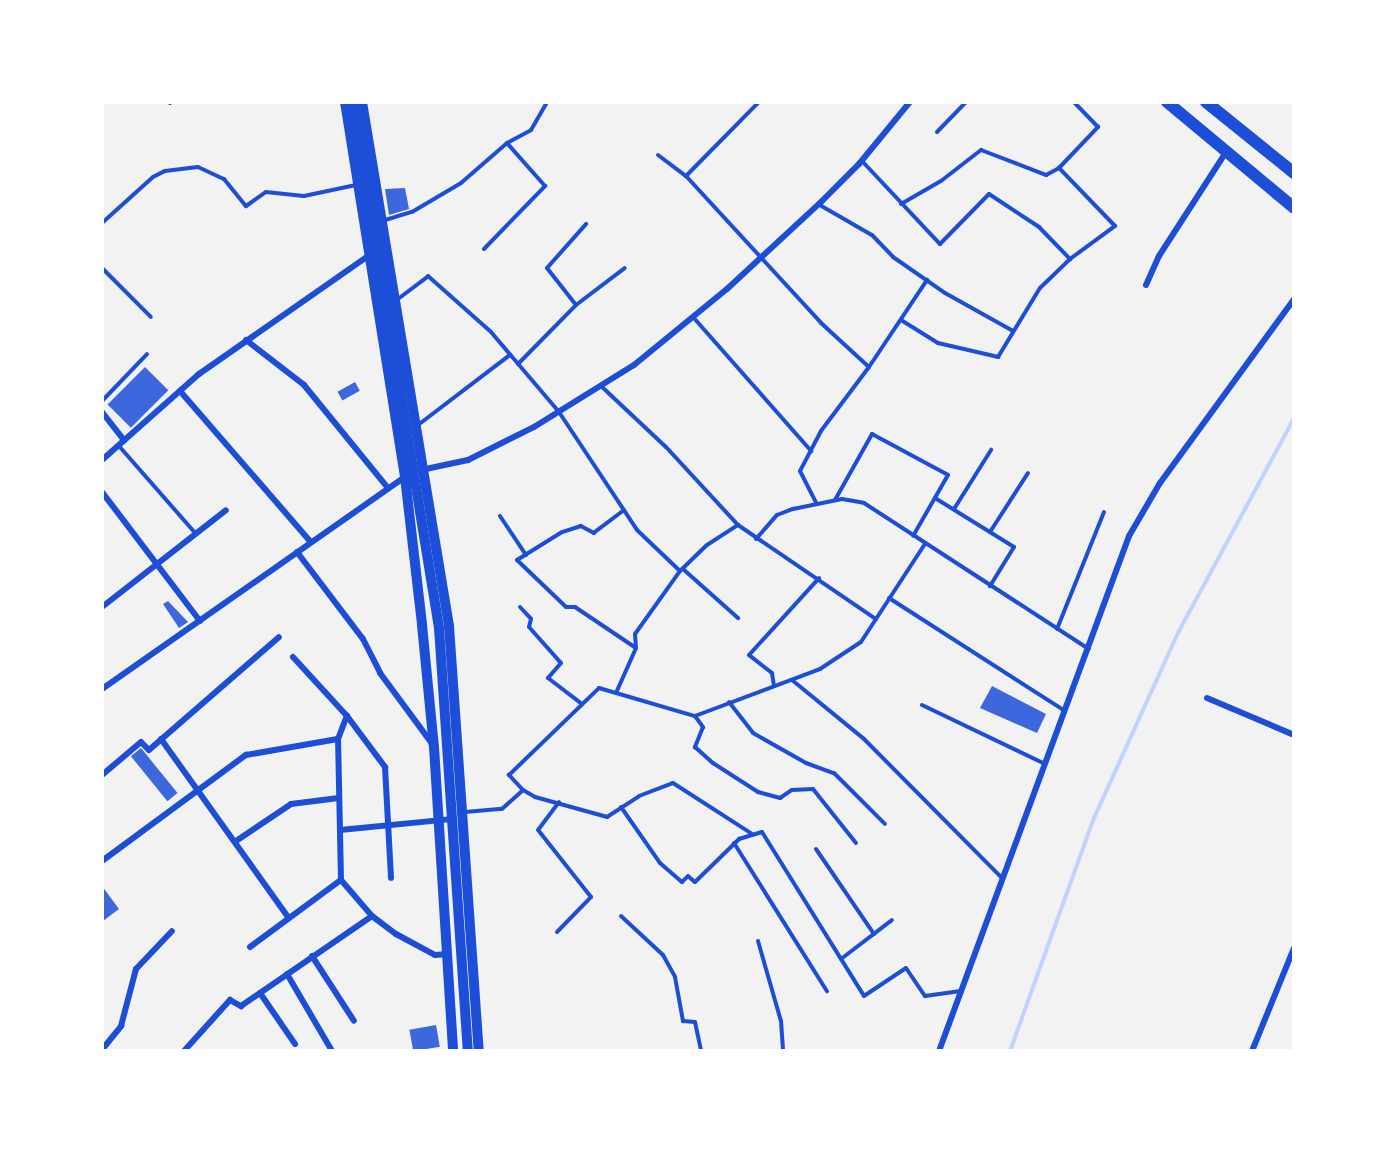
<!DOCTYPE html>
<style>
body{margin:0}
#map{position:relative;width:1396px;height:1153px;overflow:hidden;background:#f2f2f2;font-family:Roboto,sans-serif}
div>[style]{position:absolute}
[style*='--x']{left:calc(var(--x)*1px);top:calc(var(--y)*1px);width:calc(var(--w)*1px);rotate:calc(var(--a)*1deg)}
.stream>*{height:4px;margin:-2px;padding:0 2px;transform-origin:2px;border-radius:2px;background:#bfd3fe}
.building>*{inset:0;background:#3d67dc;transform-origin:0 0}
.service>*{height:4px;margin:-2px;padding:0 2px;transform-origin:2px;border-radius:2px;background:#1d4ed8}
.minor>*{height:6px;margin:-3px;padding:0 3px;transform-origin:3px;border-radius:3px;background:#1d4ed8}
.secondary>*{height:10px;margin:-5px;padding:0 5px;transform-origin:5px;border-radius:5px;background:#1d4ed8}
.primary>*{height:12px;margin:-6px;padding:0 6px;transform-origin:6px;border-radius:6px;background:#1d4ed8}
span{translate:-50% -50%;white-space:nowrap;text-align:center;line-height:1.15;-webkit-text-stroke:5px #fff;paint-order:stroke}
.frame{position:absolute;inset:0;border:104px solid #fff;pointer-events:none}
</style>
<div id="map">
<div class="stream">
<div style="--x:1010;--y:1051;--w:248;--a:-70.2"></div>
<div style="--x:1094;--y:818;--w:205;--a:-65.6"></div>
<div style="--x:1179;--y:631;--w:242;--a:-61.6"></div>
</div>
<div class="building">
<div style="clip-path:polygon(405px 188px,409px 209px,389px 215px,385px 189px)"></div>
<div style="left:145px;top:367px;width:33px;height:53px;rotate:45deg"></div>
<div style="left:355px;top:382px;width:10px;height:20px;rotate:61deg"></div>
<div style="clip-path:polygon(168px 601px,188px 622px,179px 628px,163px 604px)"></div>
<div style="clip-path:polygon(992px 686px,1046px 714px,1037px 733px,980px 708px)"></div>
<div style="left:141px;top:748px;width:58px;height:13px;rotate:51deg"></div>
<div style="clip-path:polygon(102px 886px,119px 909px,103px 921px,102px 919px)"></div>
<div style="left:436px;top:1025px;width:22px;height:27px;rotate:80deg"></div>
</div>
<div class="service">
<div style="--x:170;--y:103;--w:1;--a:-45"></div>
<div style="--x:937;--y:132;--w:42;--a:-46"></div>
<div style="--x:658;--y:155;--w:35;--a:37"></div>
<div style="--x:686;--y:176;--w:200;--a:47.4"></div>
<div style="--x:821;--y:323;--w:65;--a:42.5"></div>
<div style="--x:869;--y:367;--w:80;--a:126.9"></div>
<div style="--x:821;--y:431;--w:45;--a:117.7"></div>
<div style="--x:800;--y:471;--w:36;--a:63"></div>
<div style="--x:862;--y:161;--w:114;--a:46.8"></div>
<div style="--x:940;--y:244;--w:70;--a:-45.6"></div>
<div style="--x:989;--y:194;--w:60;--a:33.4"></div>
<div style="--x:1039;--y:227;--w:45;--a:45.9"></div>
<div style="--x:686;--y:176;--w:104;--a:-45.4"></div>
<div style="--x:818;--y:204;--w:62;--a:29.9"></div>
<div style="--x:872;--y:235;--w:30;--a:46"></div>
<div style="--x:893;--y:257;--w:63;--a:34.7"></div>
<div style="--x:945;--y:293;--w:78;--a:29.2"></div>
<div style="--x:901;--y:204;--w:46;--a:-29.9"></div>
<div style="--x:941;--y:181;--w:51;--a:-37.8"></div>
<div style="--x:981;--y:150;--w:70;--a:21"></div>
<div style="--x:1046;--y:175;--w:15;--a:-28"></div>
<div style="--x:382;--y:221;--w:31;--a:-17"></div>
<div style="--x:412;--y:212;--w:57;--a:-30.6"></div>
<div style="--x:461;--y:183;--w:61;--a:-41"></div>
<div style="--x:507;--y:143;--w:27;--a:-28"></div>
<div style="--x:531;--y:130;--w:32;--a:-60"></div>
<div style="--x:102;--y:223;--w:69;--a:-42"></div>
<div style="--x:153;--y:177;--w:13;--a:-27"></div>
<div style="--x:165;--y:171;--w:33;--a:-7"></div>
<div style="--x:198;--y:167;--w:29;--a:25"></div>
<div style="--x:224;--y:179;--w:35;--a:51"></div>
<div style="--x:246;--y:206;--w:24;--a:-35"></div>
<div style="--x:266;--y:192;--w:38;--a:6"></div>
<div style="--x:304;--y:196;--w:53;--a:-11.9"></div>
<div style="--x:484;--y:249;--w:88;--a:-45.9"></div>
<div style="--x:545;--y:186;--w:57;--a:-131.5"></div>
<div style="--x:102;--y:268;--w:69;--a:45"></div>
<div style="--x:398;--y:299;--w:38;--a:-37"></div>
<div style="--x:428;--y:276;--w:84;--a:41.6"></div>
<div style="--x:491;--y:332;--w:105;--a:49.6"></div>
<div style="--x:559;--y:412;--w:141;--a:56.5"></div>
<div style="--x:637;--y:530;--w:59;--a:43.6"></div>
<div style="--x:576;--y:305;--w:47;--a:-128.1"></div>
<div style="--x:547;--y:268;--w:59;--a:-48.4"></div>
<div style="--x:693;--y:317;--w:179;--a:48.6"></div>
<div style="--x:901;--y:320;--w:44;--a:31.9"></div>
<div style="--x:938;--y:343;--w:62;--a:13.1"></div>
<div style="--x:998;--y:357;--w:81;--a:-58.7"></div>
<div style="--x:1040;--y:288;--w:42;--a:-44"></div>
<div style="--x:1070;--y:259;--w:56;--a:-36.3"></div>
<div style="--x:1115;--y:226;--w:81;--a:-134"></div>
<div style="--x:1059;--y:168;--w:57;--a:-46.4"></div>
<div style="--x:1098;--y:127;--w:35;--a:-134"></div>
<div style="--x:518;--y:364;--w:83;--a:-45.5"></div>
<div style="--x:576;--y:305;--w:61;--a:-37.1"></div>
<div style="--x:869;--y:367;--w:105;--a:-56.3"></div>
<div style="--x:601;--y:386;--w:89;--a:43.2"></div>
<div style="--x:666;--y:447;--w:106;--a:47.3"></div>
<div style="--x:738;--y:525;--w:167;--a:34.3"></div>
<div style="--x:102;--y:401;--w:65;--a:-46.2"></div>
<div style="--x:418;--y:425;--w:116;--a:-37.3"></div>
<div style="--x:119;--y:446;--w:117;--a:48.8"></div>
<div style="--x:935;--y:498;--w:93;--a:31.8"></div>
<div style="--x:1014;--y:547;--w:46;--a:121.6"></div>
<div style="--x:835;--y:500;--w:76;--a:-60.7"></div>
<div style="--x:872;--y:434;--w:86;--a:28.3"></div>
<div style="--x:948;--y:475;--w:70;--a:119.8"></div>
<div style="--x:954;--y:509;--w:70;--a:-57.9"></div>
<div style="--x:624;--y:510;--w:38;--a:143"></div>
<div style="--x:594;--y:533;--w:15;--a:-152"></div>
<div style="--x:581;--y:526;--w:20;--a:162"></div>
<div style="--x:562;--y:532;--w:53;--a:148.1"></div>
<div style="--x:517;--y:560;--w:68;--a:43.8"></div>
<div style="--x:566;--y:607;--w:9;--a:0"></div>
<div style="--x:575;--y:607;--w:73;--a:33.9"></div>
<div style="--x:500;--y:516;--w:47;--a:56.3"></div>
<div style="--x:990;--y:532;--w:70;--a:-57.2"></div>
<div style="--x:756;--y:539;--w:32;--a:-49"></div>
<div style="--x:777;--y:515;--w:17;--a:-21"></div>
<div style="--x:793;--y:509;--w:50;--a:-11.5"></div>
<div style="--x:842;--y:499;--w:22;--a:10"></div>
<div style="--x:864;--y:503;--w:268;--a:33"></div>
<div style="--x:683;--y:569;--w:74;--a:41.7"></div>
<div style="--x:889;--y:598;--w:209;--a:32.7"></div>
<div style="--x:520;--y:607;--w:16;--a:47"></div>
<div style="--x:531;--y:619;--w:8;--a:104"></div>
<div style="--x:529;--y:627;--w:48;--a:48.4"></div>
<div style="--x:561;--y:663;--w:20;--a:131"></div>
<div style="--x:548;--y:678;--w:43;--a:37.4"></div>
<div style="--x:1057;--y:629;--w:126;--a:-68.1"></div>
<div style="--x:792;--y:680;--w:93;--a:39.3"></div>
<div style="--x:864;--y:739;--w:196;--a:45.2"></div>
<div style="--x:774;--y:686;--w:13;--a:-99"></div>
<div style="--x:772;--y:673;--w:29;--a:-142"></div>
<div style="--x:749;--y:655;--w:104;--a:-47.7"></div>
<div style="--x:616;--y:693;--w:49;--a:-66"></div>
<div style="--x:636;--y:648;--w:14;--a:-94"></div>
<div style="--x:635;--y:634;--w:77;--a:-54.5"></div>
<div style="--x:680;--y:571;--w:37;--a:-44"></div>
<div style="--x:707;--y:545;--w:37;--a:-33"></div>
<div style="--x:729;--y:702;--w:39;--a:52"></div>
<div style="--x:753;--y:733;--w:61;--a:29.5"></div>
<div style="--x:806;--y:763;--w:30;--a:20"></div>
<div style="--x:834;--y:773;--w:72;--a:45"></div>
<div style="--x:922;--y:705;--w:136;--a:25.6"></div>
<div style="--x:695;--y:716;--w:14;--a:54"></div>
<div style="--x:703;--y:727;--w:22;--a:112"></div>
<div style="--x:695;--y:747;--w:24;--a:42"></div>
<div style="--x:713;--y:763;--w:54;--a:32.8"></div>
<div style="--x:758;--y:792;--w:23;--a:15"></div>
<div style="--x:780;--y:798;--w:14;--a:-34"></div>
<div style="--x:792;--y:790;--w:21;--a:-3"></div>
<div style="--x:813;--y:789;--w:69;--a:51.5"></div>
<div style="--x:523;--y:790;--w:14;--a:30"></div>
<div style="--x:535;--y:797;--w:75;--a:15.5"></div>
<div style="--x:607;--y:817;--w:38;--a:-33"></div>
<div style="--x:639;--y:796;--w:36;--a:-21"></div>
<div style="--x:673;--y:783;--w:94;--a:32.8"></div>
<div style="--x:621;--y:807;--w:68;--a:55.1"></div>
<div style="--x:660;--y:863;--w:29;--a:41"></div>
<div style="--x:682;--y:882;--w:8;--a:-45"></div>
<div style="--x:688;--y:876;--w:9;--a:41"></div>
<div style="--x:695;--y:882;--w:62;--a:-44.3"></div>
<div style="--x:739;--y:839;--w:24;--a:-17"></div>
<div style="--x:762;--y:832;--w:193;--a:58.1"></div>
<div style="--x:864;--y:996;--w:50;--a:-33.7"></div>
<div style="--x:906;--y:968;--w:34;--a:56"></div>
<div style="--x:925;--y:996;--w:36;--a:-8"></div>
<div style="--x:465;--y:812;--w:37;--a:-5"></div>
<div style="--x:502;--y:809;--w:28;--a:-42"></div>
<div style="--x:523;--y:790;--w:21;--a:-133"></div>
<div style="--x:509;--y:775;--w:125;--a:-44"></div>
<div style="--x:599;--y:688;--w:100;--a:16.3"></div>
<div style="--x:695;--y:716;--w:134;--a:-20.6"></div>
<div style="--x:820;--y:669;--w:49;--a:-33.4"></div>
<div style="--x:861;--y:642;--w:117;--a:-56.9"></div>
<div style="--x:734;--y:843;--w:175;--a:57.9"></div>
<div style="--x:816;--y:849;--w:103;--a:55.7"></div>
<div style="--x:621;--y:916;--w:57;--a:42.9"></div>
<div style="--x:663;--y:955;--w:25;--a:61"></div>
<div style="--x:675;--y:977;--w:45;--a:79.7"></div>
<div style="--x:683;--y:1021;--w:12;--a:5"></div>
<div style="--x:695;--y:1022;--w:30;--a:78"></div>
<div style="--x:557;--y:932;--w:49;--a:-45.8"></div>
<div style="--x:591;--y:897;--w:85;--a:-128.3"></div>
<div style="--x:538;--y:830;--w:35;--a:-53"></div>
<div style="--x:758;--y:941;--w:83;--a:74"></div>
<div style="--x:781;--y:1021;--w:30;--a:86"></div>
<div style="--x:841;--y:959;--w:64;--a:-37.4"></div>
</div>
<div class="minor">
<div style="--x:1146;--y:285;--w:32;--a:-66"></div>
<div style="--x:1159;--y:256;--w:124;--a:-57.2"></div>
<div style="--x:246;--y:340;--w:73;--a:37.8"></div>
<div style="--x:304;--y:385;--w:133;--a:50.8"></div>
<div style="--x:180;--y:391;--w:200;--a:49.1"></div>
<div style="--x:102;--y:412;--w:36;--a:52"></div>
<div style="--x:102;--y:460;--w:130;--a:-41.6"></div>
<div style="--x:199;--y:374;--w:210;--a:-34.9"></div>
<div style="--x:421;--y:470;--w:48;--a:-12"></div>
<div style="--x:468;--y:460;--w:74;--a:-26.6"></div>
<div style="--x:534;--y:427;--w:118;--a:-31.8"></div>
<div style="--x:634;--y:365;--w:120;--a:-39.3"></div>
<div style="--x:727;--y:289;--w:129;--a:-42.8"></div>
<div style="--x:822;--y:201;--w:52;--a:-45"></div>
<div style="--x:859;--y:164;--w:80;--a:-50.6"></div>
<div style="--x:102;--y:492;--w:162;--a:52.8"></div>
<div style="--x:297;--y:552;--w:109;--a:52.8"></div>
<div style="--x:363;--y:639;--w:38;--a:63"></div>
<div style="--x:380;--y:673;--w:89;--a:53.6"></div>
<div style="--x:102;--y:607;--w:157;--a:-38"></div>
<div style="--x:102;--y:689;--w:371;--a:-35"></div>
<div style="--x:1207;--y:698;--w:95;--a:23"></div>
<div style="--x:347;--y:716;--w:64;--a:53.3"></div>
<div style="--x:385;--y:767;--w:111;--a:86.9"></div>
<div style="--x:161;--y:739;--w:219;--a:54.5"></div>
<div style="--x:102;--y:775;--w:51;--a:-40.2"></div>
<div style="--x:141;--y:742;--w:11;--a:45"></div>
<div style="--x:149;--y:750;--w:172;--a:-41"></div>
<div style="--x:340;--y:830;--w:114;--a:-5.6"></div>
<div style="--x:236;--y:841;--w:66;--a:-33.9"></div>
<div style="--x:291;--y:804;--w:48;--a:-7.1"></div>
<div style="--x:102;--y:861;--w:179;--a:-36.4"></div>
<div style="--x:246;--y:755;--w:93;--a:-9.9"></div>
<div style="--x:341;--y:880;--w:48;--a:49.3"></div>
<div style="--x:372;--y:916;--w:30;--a:37"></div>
<div style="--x:396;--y:934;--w:44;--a:28.3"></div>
<div style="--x:435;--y:955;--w:12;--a:-5"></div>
<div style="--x:250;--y:947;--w:113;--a:-36.4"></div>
<div style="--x:341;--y:880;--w:141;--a:-91.2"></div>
<div style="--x:338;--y:739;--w:25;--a:-69"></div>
<div style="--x:347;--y:716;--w:80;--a:-132.5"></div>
<div style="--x:312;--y:956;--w:77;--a:57.1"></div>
<div style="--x:287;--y:974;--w:89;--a:59.7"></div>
<div style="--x:260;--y:993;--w:62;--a:55.5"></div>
<div style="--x:105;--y:1046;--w:26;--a:-51"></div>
<div style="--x:121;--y:1026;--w:59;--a:-75.3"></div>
<div style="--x:136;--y:969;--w:52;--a:-46.5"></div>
<div style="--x:184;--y:1051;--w:69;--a:-48"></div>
<div style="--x:230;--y:1000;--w:13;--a:29"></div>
<div style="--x:241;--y:1006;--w:159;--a:-34.5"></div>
<div style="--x:939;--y:1051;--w:549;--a:-69.75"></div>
<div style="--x:1129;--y:536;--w:61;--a:-59.7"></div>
<div style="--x:1160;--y:483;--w:228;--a:-53.9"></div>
<div style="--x:1252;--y:1051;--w:111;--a:-67.8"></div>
</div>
<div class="secondary">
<div style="--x:345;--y:102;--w:380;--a:80.9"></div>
<div style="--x:405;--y:477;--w:149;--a:83.4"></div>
<div style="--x:422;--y:625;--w:123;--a:84.4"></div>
<div style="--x:434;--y:747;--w:305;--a:86.4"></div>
<div style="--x:353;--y:102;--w:533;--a:80.71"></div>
<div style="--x:439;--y:628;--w:424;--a:86.1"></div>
<div style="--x:362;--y:102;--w:531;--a:80.57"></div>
<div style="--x:449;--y:626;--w:426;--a:86"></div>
</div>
<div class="primary">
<div style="--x:1167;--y:102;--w:165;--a:39.8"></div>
<div style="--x:1206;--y:102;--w:113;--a:38.9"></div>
</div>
<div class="frame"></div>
</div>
